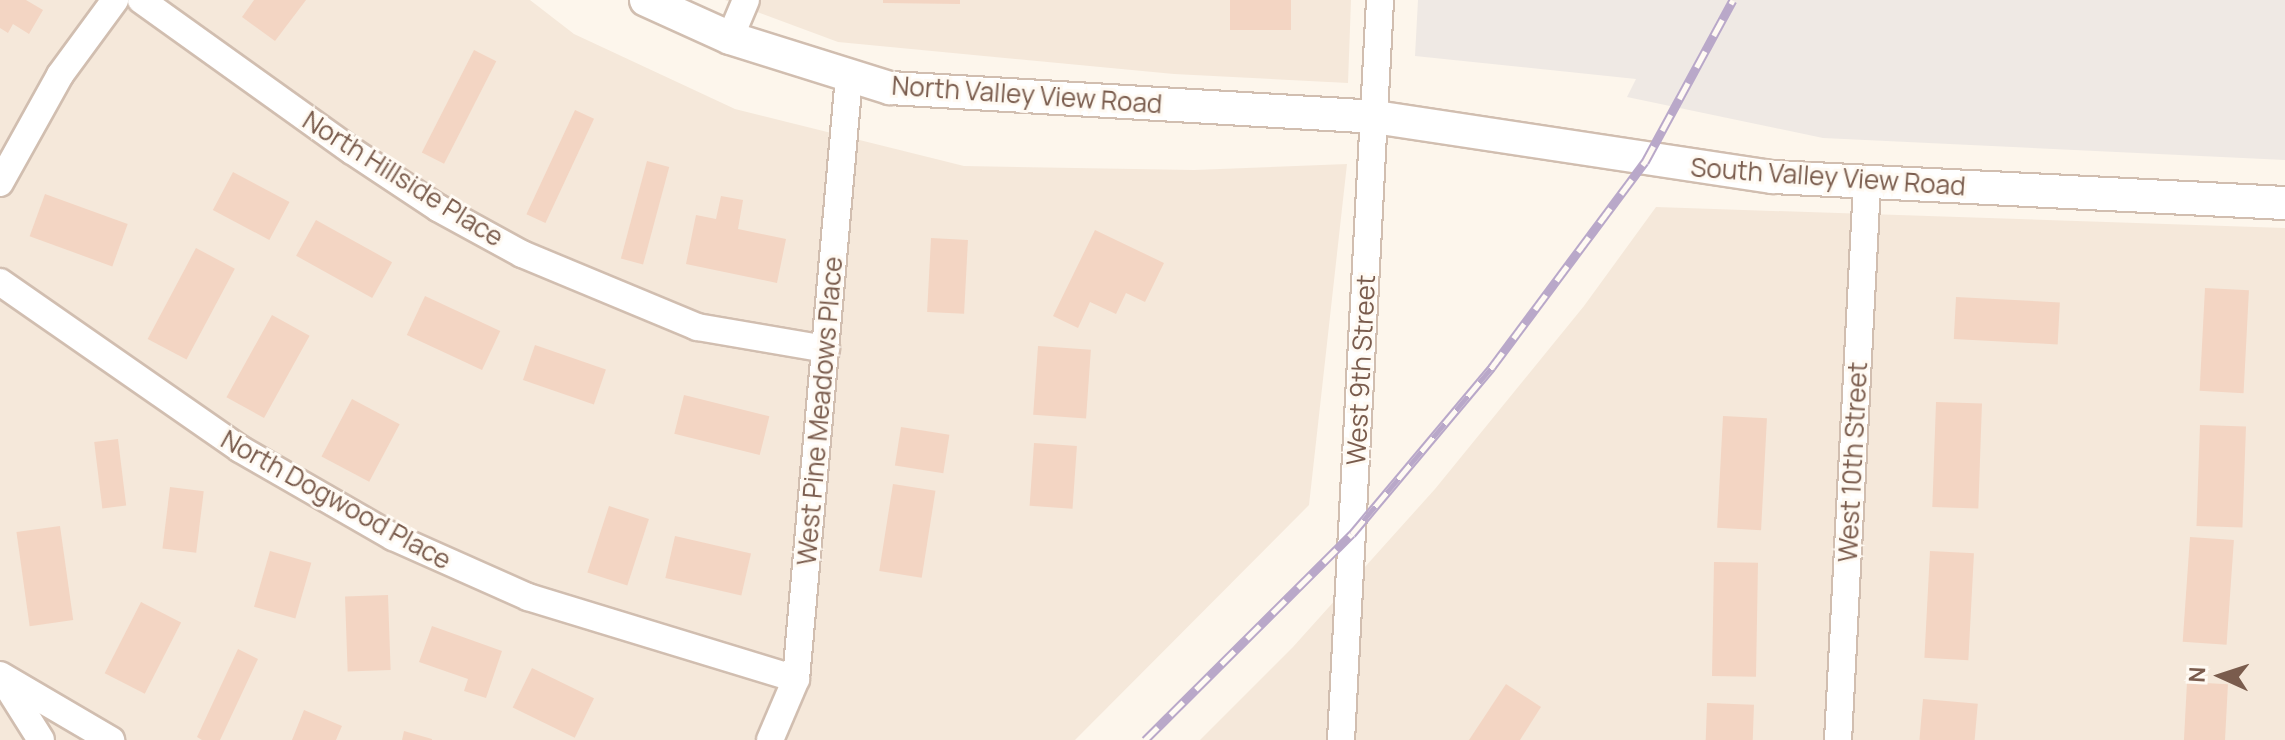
<!DOCTYPE html>
<style>
body{margin:0}
#map{position:relative;width:2285px;height:740px;overflow:hidden;background:#fdf6ec;font-family:Manrope,sans-serif}
div>[style]{position:absolute}
[style*='--x']{left:calc(var(--x)*1px);top:calc(var(--y)*1px);width:calc(var(--w)*1px);rotate:calc(var(--a)*1deg)}
.residential>*{inset:0;background:#f5e8da}
.industrial>*{inset:0;background:#efe9e4}
.building>*{inset:0;background:#f3d5c3;transform-origin:0 0}
.roads{filter:drop-shadow(2px 0 #d1beb0) drop-shadow(-2px 0 #d1beb0) drop-shadow(0 2px #d1beb0) drop-shadow(0 -2px #d1beb0)}
.minor>*{height:26px;margin:-13px;padding:0 13px;transform-origin:13px;border-radius:13px;background:#fff}
.tertiary>*{height:32px;margin:-16px;padding:0 16px;transform-origin:16px;border-radius:16px;background:#fff}
.rail>*{height:9px;margin-top:-4.5px;transform-origin:0;background:repeating-linear-gradient(90deg,#fffaf3 0 18px,#b9a8c9 0 36px);box-sizing:border-box;border-block:2px solid #b9a8c9}
span{translate:-50% -50%;white-space:nowrap;text-align:center;line-height:1.15;-webkit-text-stroke:6px #fffaf3;paint-order:stroke}
.street-label{font-size:26px;color:#7a5c4d}
.north{position:absolute;left:2181px;top:636px;width:80px;height:80px;-webkit-text-stroke:6px #fffaf3;paint-order:stroke;rotate:273deg;font-size:22px;font-weight:700;line-height:32px;text-align:center;color:#7a5c4d}
.north::after{content:'';display:block;margin:auto;width:28px;height:36px;background:#7a5c4d;clip-path:polygon(50% 0,100% 100%,50% 72%,0 100%)}
</style>
<div id="map">
<div class="residential">
<div style="clip-path:polygon(0 0,530px 0,574px 34px,735px 109px,964px 166px,1194px 170px,1347px 164px,1309px 505px,1075px 740px,0 740px)"></div>
<div style="clip-path:polygon(725px 0,1351px 0,1348px 83px,1174px 74px,838px 42px)"></div>
<div style="clip-path:polygon(1656px 207px,2285px 228px,2285px 740px,1200px 740px,1293px 647px,1435px 489px,1584px 306px)"></div>
</div>
<div class="industrial">
<div style="clip-path:polygon(1418px 0,2285px 0,2285px 160px,1823px 138px,1627px 97px,1636px 79px,1415px 56px)"></div>
</div>
<div class="building">
<div style="clip-path:polygon(0 0,26px 0,43px 10px,29px 34px,13px 24px,8px 33px,0 28px)"></div>
<div style="clip-path:polygon(254px 0,306px 0,275px 41px,242px 17px)"></div>
<div style="clip-path:polygon(883px 0,960px 0,960px 4px,883px 3px)"></div>
<div style="left:1230px;top:0;width:61px;height:30px"></div>
<div style="left:474px;top:50px;width:25px;height:115px;rotate:27deg"></div>
<div style="left:575px;top:110px;width:21px;height:115px;rotate:25deg"></div>
<div style="left:647px;top:161px;width:23px;height:101px;rotate:15deg"></div>
<div style="left:233px;top:172px;width:64px;height:43px;rotate:28deg"></div>
<div style="left:45px;top:194px;width:88px;height:45px;rotate:20deg"></div>
<div style="clip-path:polygon(721px 196px,743px 200px,738px 229px,786px 239px,777px 283px,686px 264px,696px 215px,716px 219px)"></div>
<div style="left:316px;top:220px;width:87px;height:41px;rotate:29deg"></div>
<div style="clip-path:polygon(1095px 230px,1164px 263px,1145px 302px,1126px 293px,1116px 314px,1090px 302px,1078px 328px,1053px 316px)"></div>
<div style="left:931px;top:238px;width:37px;height:74px;rotate:3deg"></div>
<div style="left:196px;top:248px;width:44px;height:103px;rotate:28deg"></div>
<div style="left:2205px;top:288px;width:44px;height:103px;rotate:3deg"></div>
<div style="left:425px;top:296px;width:83px;height:43px;rotate:25deg"></div>
<div style="left:1956px;top:297px;width:104px;height:42px;rotate:3deg"></div>
<div style="left:272px;top:315px;width:43px;height:94px;rotate:29deg"></div>
<div style="left:535px;top:345px;width:75px;height:37px;rotate:19deg"></div>
<div style="left:1038px;top:346px;width:53px;height:69px;rotate:4deg"></div>
<div style="left:684px;top:395px;width:88px;height:40px;rotate:14deg"></div>
<div style="left:352px;top:399px;width:54px;height:65px;rotate:28deg"></div>
<div style="left:1936px;top:402px;width:46px;height:105px;rotate:2deg"></div>
<div style="left:1723px;top:416px;width:44px;height:112px;rotate:3deg"></div>
<div style="left:2200px;top:425px;width:46px;height:101px;rotate:2deg"></div>
<div style="left:901px;top:427px;width:49px;height:39px;rotate:9deg"></div>
<div style="left:118px;top:439px;width:67px;height:24px;rotate:83deg"></div>
<div style="left:1034px;top:443px;width:43px;height:63px;rotate:4deg"></div>
<div style="left:893px;top:484px;width:43px;height:88px;rotate:9deg"></div>
<div style="left:170px;top:487px;width:34px;height:62px;rotate:7deg"></div>
<div style="left:609px;top:506px;width:42px;height:70px;rotate:18deg"></div>
<div style="left:60px;top:526px;width:95px;height:44px;rotate:82deg"></div>
<div style="left:675px;top:536px;width:78px;height:43px;rotate:13deg"></div>
<div style="left:2190px;top:537px;width:44px;height:105px;rotate:4deg"></div>
<div style="left:270px;top:551px;width:43px;height:58px;rotate:16deg"></div>
<div style="left:1930px;top:551px;width:44px;height:107px;rotate:3deg"></div>
<div style="left:1714px;top:562px;width:44px;height:114px;rotate:1deg"></div>
<div style="left:388px;top:595px;width:75px;height:43px;rotate:88deg"></div>
<div style="left:141px;top:602px;width:45px;height:80px;rotate:27deg"></div>
<div style="clip-path:polygon(432px 626px,502px 651px,486px 698px,464px 691px,468px 679px,419px 662px)"></div>
<div style="clip-path:polygon(238px 649px,258px 659px,220px 740px,202px 740px,197px 737px)"></div>
<div style="left:532px;top:668px;width:69px;height:44px;rotate:26deg"></div>
<div style="left:2187px;top:682px;width:41px;height:58px;rotate:3deg"></div>
<div style="clip-path:polygon(1506px 684px,1541px 707px,1520px 740px,1469px 740px)"></div>
<div style="left:1923px;top:699px;width:55px;height:41px;rotate:5deg"></div>
<div style="left:1707px;top:703px;width:47px;height:37px;rotate:2deg"></div>
<div style="clip-path:polygon(304px 710px,342px 726px,336px 740px,292px 740px)"></div>
<div style="clip-path:polygon(404px 731px,432px 739px,432px 740px,402px 740px)"></div>
</div>
<div class="roads">
<div class="minor">
<div style="--x:141;--y:0;--w:259;--a:35.6"></div>
<div style="--x:352;--y:151;--w:103;--a:33.5"></div>
<div style="--x:438;--y:208;--w:96;--a:28.7"></div>
<div style="--x:522;--y:254;--w:190;--a:22.6"></div>
<div style="--x:697;--y:327;--w:131;--a:9.7"></div>
<div style="--x:730;--y:38;--w:41;--a:-67.2"></div>
<div style="--x:0;--y:183;--w:124;--a:-60.9"></div>
<div style="--x:60;--y:75;--w:93;--a:-53.7"></div>
<div style="--x:0;--y:282;--w:292;--a:34.8"></div>
<div style="--x:240;--y:449;--w:177;--a:29.9"></div>
<div style="--x:393;--y:537;--w:148;--a:24"></div>
<div style="--x:528;--y:597;--w:280;--a:17"></div>
<div style="--x:0;--y:675;--w:129;--a:30.4"></div>
<div style="--x:2;--y:678;--w:73;--a:57.8"></div>
<div style="--x:770;--y:740;--w:66;--a:-66.9"></div>
<div style="--x:796;--y:679;--w:604;--a:-84.97"></div>
<div style="--x:1341;--y:740;--w:741;--a:-86.98"></div>
<div style="--x:1838;--y:740;--w:557;--a:-87.01"></div>
</div>
<div class="tertiary">
<div style="--x:646;--y:0;--w:92;--a:24.3"></div>
<div style="--x:730;--y:38;--w:168;--a:17.4"></div>
<div style="--x:890;--y:88;--w:486;--a:3.4"></div>
<div style="--x:1375;--y:117;--w:402;--a:8.6"></div>
<div style="--x:1773;--y:177;--w:513;--a:2.91"></div>
</div>
</div>
<div class="rail">
<div style="--x:1145;--y:740;--w:292;--a:-44.9"></div>
<div style="--x:1352;--y:534;--w:218;--a:-50"></div>
<div style="--x:1492;--y:367;--w:256;--a:-53.3"></div>
<div style="--x:1645;--y:162;--w:184;--a:-61.5"></div>
</div>
<div class="street-label">
<span style="left:1027px;top:95px;rotate:4deg">North Valley View Road</span>
<span style="left:1828px;top:177px;rotate:4deg">South Valley View Road</span>
<span style="left:403px;top:179px;rotate:32deg">North Hillside Place</span>
<span style="left:1361px;top:370px;rotate:-87deg">West 9th Street</span>
<span style="left:820px;top:411px;rotate:-85deg">West Pine Meadows Place</span>
<span style="left:1853px;top:462px;rotate:-87deg">West 10th Street</span>
<span style="left:336px;top:500px;rotate:29deg">North Dogwood Place</span>
</div>
<div class="north">N</div>
</div>
